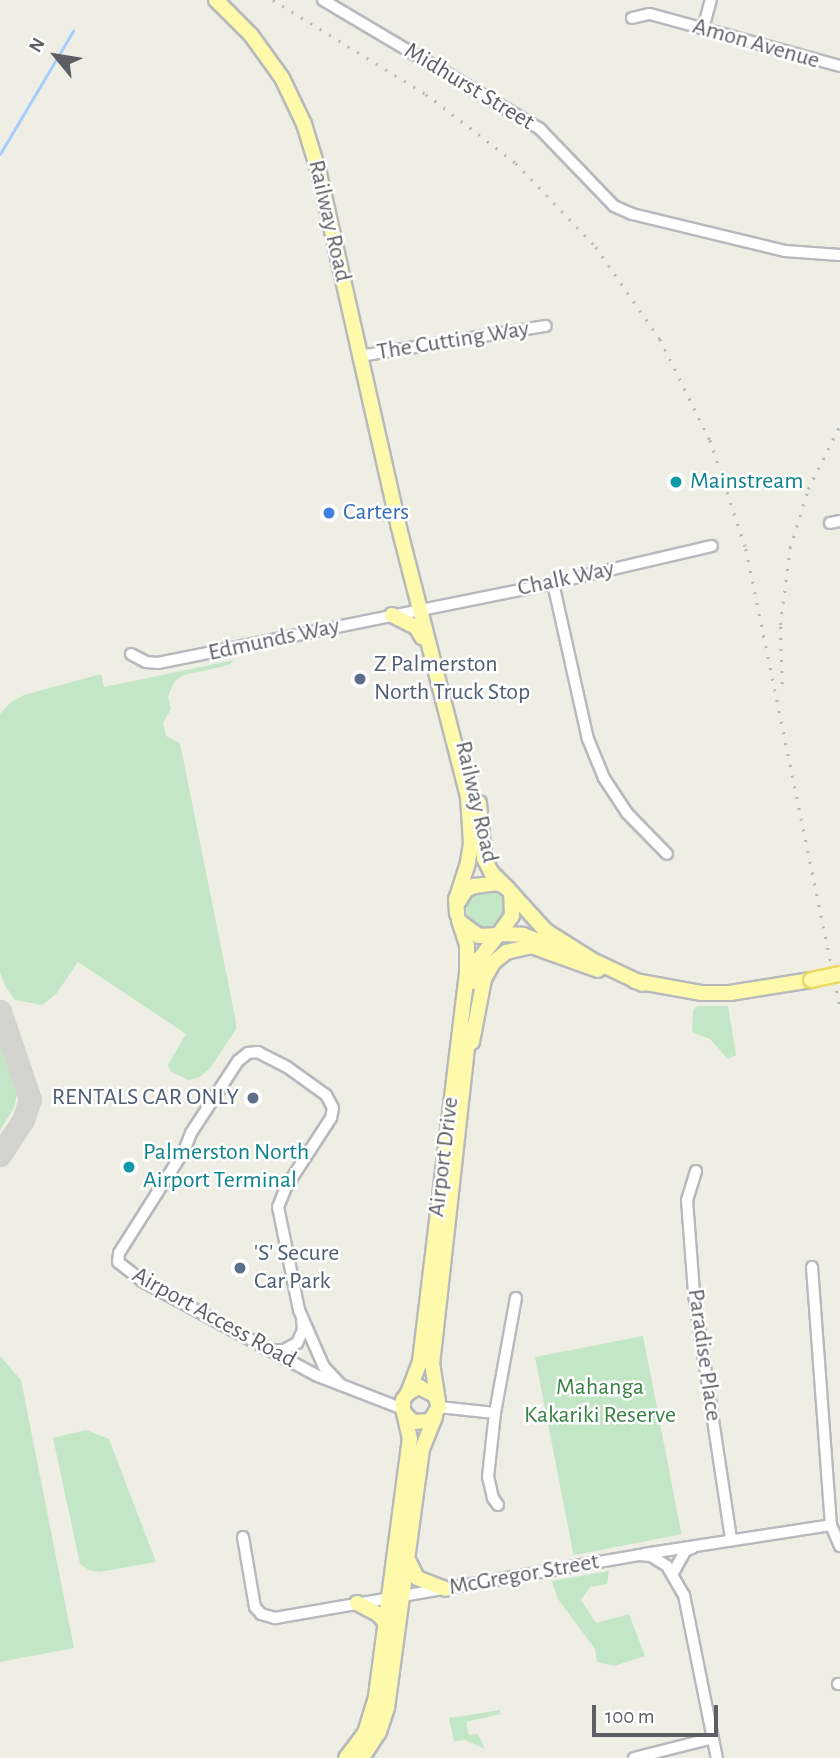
<!DOCTYPE html>
<style>
body{margin:0}
#map{position:relative;width:840px;height:1758px;overflow:hidden;background:#efeee5;font-family:"Alegreya Sans",sans-serif}
div>[style]{position:absolute}
[style*='--x']{left:calc(var(--x)*1px);top:calc(var(--y)*1px);width:calc(var(--w)*1px);rotate:calc(var(--a)*1deg)}
.green>*{inset:0;background:#c2e6c6;transform-origin:0 0}
.stream>*{height:2.5px;margin:-1.25px;padding:0 1.25px;transform-origin:1.25px;border-radius:1.25px;background:#a7cdfd}
.taxiway>*{height:23px;margin:-11.5px;padding:0 11.5px;transform-origin:11.5px;border-radius:11.5px;background:#d2d2ce}
.roads{filter:drop-shadow(2px 0 #b7b9be) drop-shadow(-2px 0 #b7b9be) drop-shadow(0 2px #b7b9be) drop-shadow(0 -2px #b7b9be)}
.minor>*{height:10px;margin:-5px;padding:0 5px;transform-origin:5px;border-radius:5px;background:#fff}
.major>*{height:14px;margin:-7px;padding:0 7px;transform-origin:7px;border-radius:7px;background:#fdfaab}
.rail>*{height:2.5px;margin-top:-1.25px;transform-origin:0;background:repeating-linear-gradient(90deg,#b5b6b6 0 2px,transparent 0 11px)}
.bridges{filter:drop-shadow(2px 0 #eed85e) drop-shadow(-2px 0 #eed85e) drop-shadow(0 2px #eed85e) drop-shadow(0 -2px #eed85e)}
.major-bridge>*{height:14px;margin:-7px;padding:0 7px;transform-origin:7px;border-radius:7px;background:#fdfaab}
.dots>*{width:19px;height:19px;translate:-50% -50%;box-sizing:border-box;border:4px solid #fff;border-radius:50%}
span{translate:-50% -50%;white-space:nowrap;text-align:center;line-height:1.15;-webkit-text-stroke:5px #fff;paint-order:stroke}
.street-label{font-size:24px;color:#5d5f65}
.culture-label{font-size:24px;color:#0d838f}
.left{translate:0 -50%;text-align:left}
.shop-label{font-size:24px;color:#366cbe}
.service-label{font-size:24px;color:#4e5e75}
.right{translate:-100% -50%;text-align:right}
.park-label{font-size:24px;color:#368243}
.north{position:absolute;left:21px;top:21px;width:70px;height:70px;-webkit-text-stroke:5px #fff;paint-order:stroke;rotate:300deg;font-size:19px;font-weight:700;line-height:28px;text-align:center;color:#5d5f65}
.north::after{content:'';display:block;margin:auto;width:24px;height:32px;background:#5d5f65;clip-path:polygon(50% 0,100% 100%,50% 72%,0 100%)}
.scale{position:absolute;left:592px;top:1705px;width:126px;height:32px;box-sizing:border-box;border:4px solid #5d5f65;border-top:0;padding-left:9px;font-size:21px;line-height:24px;white-space:nowrap;color:#5d5f65;-webkit-text-stroke:5px #fff;paint-order:stroke}
</style>
<div id="map">
<div class="green">
<div style="clip-path:polygon(234px 660px,229px 665px,184px 675px,175px 681px,168px 696px,171px 709px,163px 723px,166px 736px,180px 743px,236px 1022px,236px 1029px,211px 1067px,200px 1077px,188px 1080px,170px 1071px,168px 1065px,186px 1034px,78px 962px,56px 994px,42px 1005px,15px 1000px,5px 986px,0 972px,0 714px,11px 702px,24px 695px,101px 674px,104px 687px)"></div>
<div style="clip-path:polygon(494px 889px,505px 899px,507px 913px,495px 929px,481px 930px,467px 917px,466px 904px,473px 892px)"></div>
<div style="clip-path:polygon(697px 1006px,728px 1006px,736px 1055px,728px 1059px,710px 1039px,692px 1032px,693px 1011px)"></div>
<div style="clip-path:polygon(0 1046px,17px 1095px,14px 1108px,0 1130px)"></div>
<div style="left:643px;top:1336px;width:202px;height:110px;rotate:79deg"></div>
<div style="clip-path:polygon(0 1356px,21px 1380px,74px 1648px,0 1662px)"></div>
<div style="clip-path:polygon(86px 1430px,109px 1439px,156px 1562px,99px 1572px,89px 1570px,80px 1564px,53px 1438px)"></div>
<div style="clip-path:polygon(609px 1571px,607px 1584px,590px 1587px,581px 1600px,596px 1623px,629px 1614px,645px 1656px,614px 1666px,597px 1662px,595px 1649px,558px 1599px,552px 1581px)"></div>
<div style="clip-path:polygon(500px 1710px,501px 1714px,466px 1722px,469px 1735px,478px 1734px,485px 1749px,465px 1740px,454px 1741px,449px 1718px)"></div>
</div>
<div class="stream">
<div style="--x:0;--y:154;--w:143;--a:-59.3"></div>
</div>
<div class="taxiway">
<div style="--x:0;--y:1011;--w:93;--a:71.2"></div>
<div style="--x:30;--y:1099;--w:22;--a:108"></div>
<div style="--x:23;--y:1120;--w:42;--a:123.3"></div>
</div>
<div class="roads">
<div class="minor">
<div style="--x:323;--y:0;--w:252;--a:30.7"></div>
<div style="--x:540;--y:129;--w:107;--a:46.1"></div>
<div style="--x:614;--y:206;--w:20;--a:24"></div>
<div style="--x:632;--y:214;--w:157;--a:13.6"></div>
<div style="--x:785;--y:251;--w:55;--a:4.2"></div>
<div style="--x:632;--y:18;--w:18;--a:-13"></div>
<div style="--x:650;--y:14;--w:197;--a:15.3"></div>
<div style="--x:703;--y:29;--w:30;--a:-75"></div>
<div style="--x:360;--y:356;--w:188;--a:-9.2"></div>
<div style="--x:830;--y:523;--w:10;--a:-11"></div>
<div style="--x:553;--y:583;--w:160;--a:77.4"></div>
<div style="--x:588;--y:739;--w:42;--a:67.7"></div>
<div style="--x:604;--y:778;--w:42;--a:56.7"></div>
<div style="--x:627;--y:813;--w:57;--a:45.7"></div>
<div style="--x:131;--y:654;--w:17;--a:28"></div>
<div style="--x:146;--y:662;--w:12;--a:5"></div>
<div style="--x:158;--y:663;--w:403;--a:-11.4"></div>
<div style="--x:553;--y:583;--w:163;--a:-13.1"></div>
<div style="--x:696;--y:1171;--w:30;--a:107"></div>
<div style="--x:687;--y:1200;--w:94;--a:85.7"></div>
<div style="--x:694;--y:1294;--w:249;--a:81.4"></div>
<div style="--x:812;--y:1267;--w:259;--a:85.8"></div>
<div style="--x:831;--y:1525;--w:23;--a:67"></div>
<div style="--x:273;--y:1350;--w:11;--a:0"></div>
<div style="--x:284;--y:1350;--w:15;--a:-28"></div>
<div style="--x:297;--y:1343;--w:14;--a:-65"></div>
<div style="--x:303;--y:1330;--w:11;--a:-95"></div>
<div style="--x:341;--y:1385;--w:25;--a:-133"></div>
<div style="--x:324;--y:1367;--w:62;--a:-113.7"></div>
<div style="--x:299;--y:1310;--w:105;--a:-101.5"></div>
<div style="--x:278;--y:1207;--w:22;--a:-68"></div>
<div style="--x:286;--y:1187;--w:82;--a:-56.9"></div>
<div style="--x:331;--y:1118;--w:10;--a:-79"></div>
<div style="--x:333;--y:1108;--w:15;--a:-118"></div>
<div style="--x:326;--y:1095;--w:48;--a:-144.3"></div>
<div style="--x:287;--y:1067;--w:33;--a:-153"></div>
<div style="--x:258;--y:1052;--w:10;--a:174"></div>
<div style="--x:248;--y:1053;--w:13;--a:141"></div>
<div style="--x:238;--y:1061;--w:86;--a:123.1"></div>
<div style="--x:191;--y:1133;--w:17;--a:111"></div>
<div style="--x:185;--y:1149;--w:123;--a:122.4"></div>
<div style="--x:119;--y:1253;--w:9;--a:96"></div>
<div style="--x:118;--y:1262;--w:31;--a:38"></div>
<div style="--x:142;--y:1281;--w:200;--a:28.4"></div>
<div style="--x:318;--y:1376;--w:91;--a:21.2"></div>
<div style="--x:439;--y:1407;--w:56;--a:6.1"></div>
<div style="--x:498;--y:1505;--w:9;--a:-126"></div>
<div style="--x:493;--y:1498;--w:22;--a:-103"></div>
<div style="--x:488;--y:1477;--w:64;--a:-83.8"></div>
<div style="--x:495;--y:1413;--w:117;--a:-79.7"></div>
<div style="--x:243;--y:1537;--w:71;--a:80.3"></div>
<div style="--x:255;--y:1607;--w:9;--a:49"></div>
<div style="--x:261;--y:1614;--w:15;--a:16"></div>
<div style="--x:275;--y:1618;--w:369;--a:-9.8"></div>
<div style="--x:639;--y:1555;--w:12;--a:5"></div>
<div style="--x:651;--y:1556;--w:19;--a:32"></div>
<div style="--x:667;--y:1566;--w:34;--a:60"></div>
<div style="--x:684;--y:1595;--w:166;--a:78.6"></div>
<div style="--x:644;--y:1554;--w:189;--a:-8.8"></div>
<div style="--x:673;--y:1573;--w:25;--a:-61"></div>
<div style="--x:685;--y:1551;--w:8;--a:-23"></div>
<div style="--x:838;--y:1684;--w:2;--a:0"></div>
<div style="--x:634;--y:1758;--w:81;--a:-14.2"></div>
</div>
<div class="major">
<div style="--x:216;--y:0;--w:49;--a:45"></div>
<div style="--x:251;--y:35;--w:53;--a:54.2"></div>
<div style="--x:282;--y:78;--w:51;--a:64.4"></div>
<div style="--x:304;--y:124;--w:51;--a:73"></div>
<div style="--x:319;--y:173;--w:360;--a:77.3"></div>
<div style="--x:398;--y:524;--w:282;--a:75.6"></div>
<div style="--x:468;--y:797;--w:46;--a:86.3"></div>
<div style="--x:471;--y:843;--w:20;--a:99"></div>
<div style="--x:468;--y:863;--w:38;--a:108"></div>
<div style="--x:456;--y:899;--w:15;--a:86"></div>
<div style="--x:392;--y:615;--w:27;--a:27"></div>
<div style="--x:416;--y:627;--w:12;--a:59"></div>
<div style="--x:479;--y:803;--w:55;--a:84.8"></div>
<div style="--x:484;--y:858;--w:16;--a:63"></div>
<div style="--x:491;--y:872;--w:23;--a:45"></div>
<div style="--x:459;--y:901;--w:13;--a:-58"></div>
<div style="--x:466;--y:890;--w:9;--a:-27"></div>
<div style="--x:474;--y:886;--w:24;--a:-7"></div>
<div style="--x:498;--y:883;--w:10;--a:29"></div>
<div style="--x:507;--y:888;--w:58;--a:47.8"></div>
<div style="--x:546;--y:931;--w:54;--a:32.2"></div>
<div style="--x:592;--y:960;--w:56;--a:25.2"></div>
<div style="--x:461;--y:923;--w:22;--a:36"></div>
<div style="--x:479;--y:936;--w:19;--a:-3"></div>
<div style="--x:498;--y:935;--w:24;--a:-54"></div>
<div style="--x:512;--y:916;--w:23;--a:-92"></div>
<div style="--x:500;--y:934;--w:23;--a:2"></div>
<div style="--x:523;--y:935;--w:42;--a:21"></div>
<div style="--x:635;--y:981;--w:68;--a:10.2"></div>
<div style="--x:702;--y:993;--w:28;--a:0"></div>
<div style="--x:730;--y:993;--w:82;--a:-9.1"></div>
<div style="--x:474;--y:982;--w:25;--a:-76"></div>
<div style="--x:480;--y:958;--w:29;--a:-52"></div>
<div style="--x:472;--y:1042;--w:64;--a:-79.2"></div>
<div style="--x:484;--y:979;--w:18;--a:-61"></div>
<div style="--x:493;--y:963;--w:17;--a:-40"></div>
<div style="--x:506;--y:952;--w:26;--a:-13"></div>
<div style="--x:531;--y:946;--w:71;--a:19.7"></div>
<div style="--x:408;--y:1393;--w:34;--a:-69"></div>
<div style="--x:420;--y:1361;--w:391;--a:-83.1"></div>
<div style="--x:467;--y:973;--w:28;--a:-90"></div>
<div style="--x:467;--y:945;--w:26;--a:-108"></div>
<div style="--x:438;--y:1401;--w:36;--a:-99"></div>
<div style="--x:432;--y:1365;--w:337;--a:-83.7"></div>
<div style="--x:408;--y:1560;--w:20;--a:63"></div>
<div style="--x:417;--y:1578;--w:30;--a:21"></div>
<div style="--x:357;--y:1603;--w:24;--a:28"></div>
<div style="--x:378;--y:1614;--w:9;--a:49"></div>
<div style="--x:346;--y:1758;--w:31;--a:-53"></div>
<div style="--x:365;--y:1733;--w:39;--a:-73"></div>
<div style="--x:376;--y:1696;--w:259;--a:-82.5"></div>
<div style="--x:410;--y:1439;--w:31;--a:-103"></div>
<div style="--x:403;--y:1409;--w:9;--a:-90"></div>
<div style="--x:403;--y:1400;--w:9;--a:-54"></div>
<div style="--x:408;--y:1393;--w:13;--a:-29"></div>
<div style="--x:419;--y:1387;--w:18;--a:27"></div>
<div style="--x:435;--y:1395;--w:13;--a:72"></div>
<div style="--x:439;--y:1407;--w:17;--a:123"></div>
<div style="--x:430;--y:1421;--w:17;--a:177"></div>
<div style="--x:413;--y:1422;--w:11;--a:-135"></div>
<div style="--x:362;--y:1758;--w:31;--a:-57"></div>
<div style="--x:379;--y:1732;--w:25;--a:-72"></div>
<div style="--x:387;--y:1708;--w:261;--a:-82.3"></div>
<div style="--x:422;--y:1449;--w:35;--a:-68"></div>
</div>
</div>
<div class="rail">
<div style="--x:273;--y:0;--w:180;--a:31.6"></div>
<div style="--x:426;--y:94;--w:113;--a:37.5"></div>
<div style="--x:516;--y:163;--w:116;--a:46.4"></div>
<div style="--x:596;--y:247;--w:112;--a:55.2"></div>
<div style="--x:660;--y:339;--w:113;--a:63.7"></div>
<div style="--x:710;--y:440;--w:115;--a:71.7"></div>
<div style="--x:746;--y:549;--w:468;--a:78.4"></div>
<div style="--x:782;--y:684;--w:59;--a:-91.9"></div>
<div style="--x:780;--y:625;--w:78;--a:-82.6"></div>
<div style="--x:790;--y:548;--w:62;--a:-73"></div>
<div style="--x:808;--y:489;--w:72;--a:-63.4"></div>
</div>
<div class="bridges">
<div class="major-bridge">
<div style="--x:811;--y:980;--w:30;--a:-12"></div>
</div>
</div>
<div class="dots">
<div style="left:676px;top:482px;background:#0f9aa8"></div>
<div style="left:329px;top:513px;background:#3f7fe0"></div>
<div style="left:360px;top:679px;background:#5c6f8a"></div>
<div style="left:253px;top:1098px;background:#5c6f8a"></div>
<div style="left:129px;top:1167px;background:#0f9aa8"></div>
<div style="left:240px;top:1268px;background:#5c6f8a"></div>
</div>
<div class="street-label">
<span style="left:756px;top:44px;rotate:16deg">Amon Avenue</span>
<span style="left:469px;top:87px;rotate:31deg">Midhurst Street</span>
<span style="left:329px;top:221px;rotate:77deg">Railway Road</span>
<span style="left:453px;top:341px;rotate:-9deg">The Cutting Way</span>
<span style="left:566px;top:579px;rotate:-12deg">Chalk Way</span>
<span style="left:274px;top:640px;rotate:-12deg">Edmunds Way</span>
<span style="left:476px;top:802px;rotate:77deg">Railway Road</span>
<span style="left:444px;top:1157px;rotate:-83deg">Airport Drive</span>
<span style="left:214px;top:1318px;rotate:29deg">Airport Access Road</span>
<span style="left:704px;top:1355px;rotate:82deg">Paradise Place</span>
<span style="left:524px;top:1575px;rotate:-10deg">McGregor Street</span>
</div>
<div class="culture-label">
<span class="left" style="left:690px;top:482px">Mainstream</span>
<span class="left" style="left:143px;top:1167px">Palmerston North<br>Airport Terminal</span>
</div>
<div class="shop-label">
<span class="left" style="left:343px;top:513px">Carters</span>
</div>
<div class="service-label">
<span class="left" style="left:374px;top:679px">Z Palmerston<br>North Truck Stop</span>
<span class="right" style="left:239px;top:1098px">RENTALS CAR ONLY</span>
<span class="left" style="left:254px;top:1268px">'S' Secure<br>Car Park</span>
</div>
<div class="park-label">
<span style="left:600px;top:1402px">Mahanga<br>Kakariki Reserve</span>
</div>
<div class="north">N</div>
<div class="scale">100 m</div>
</div>
